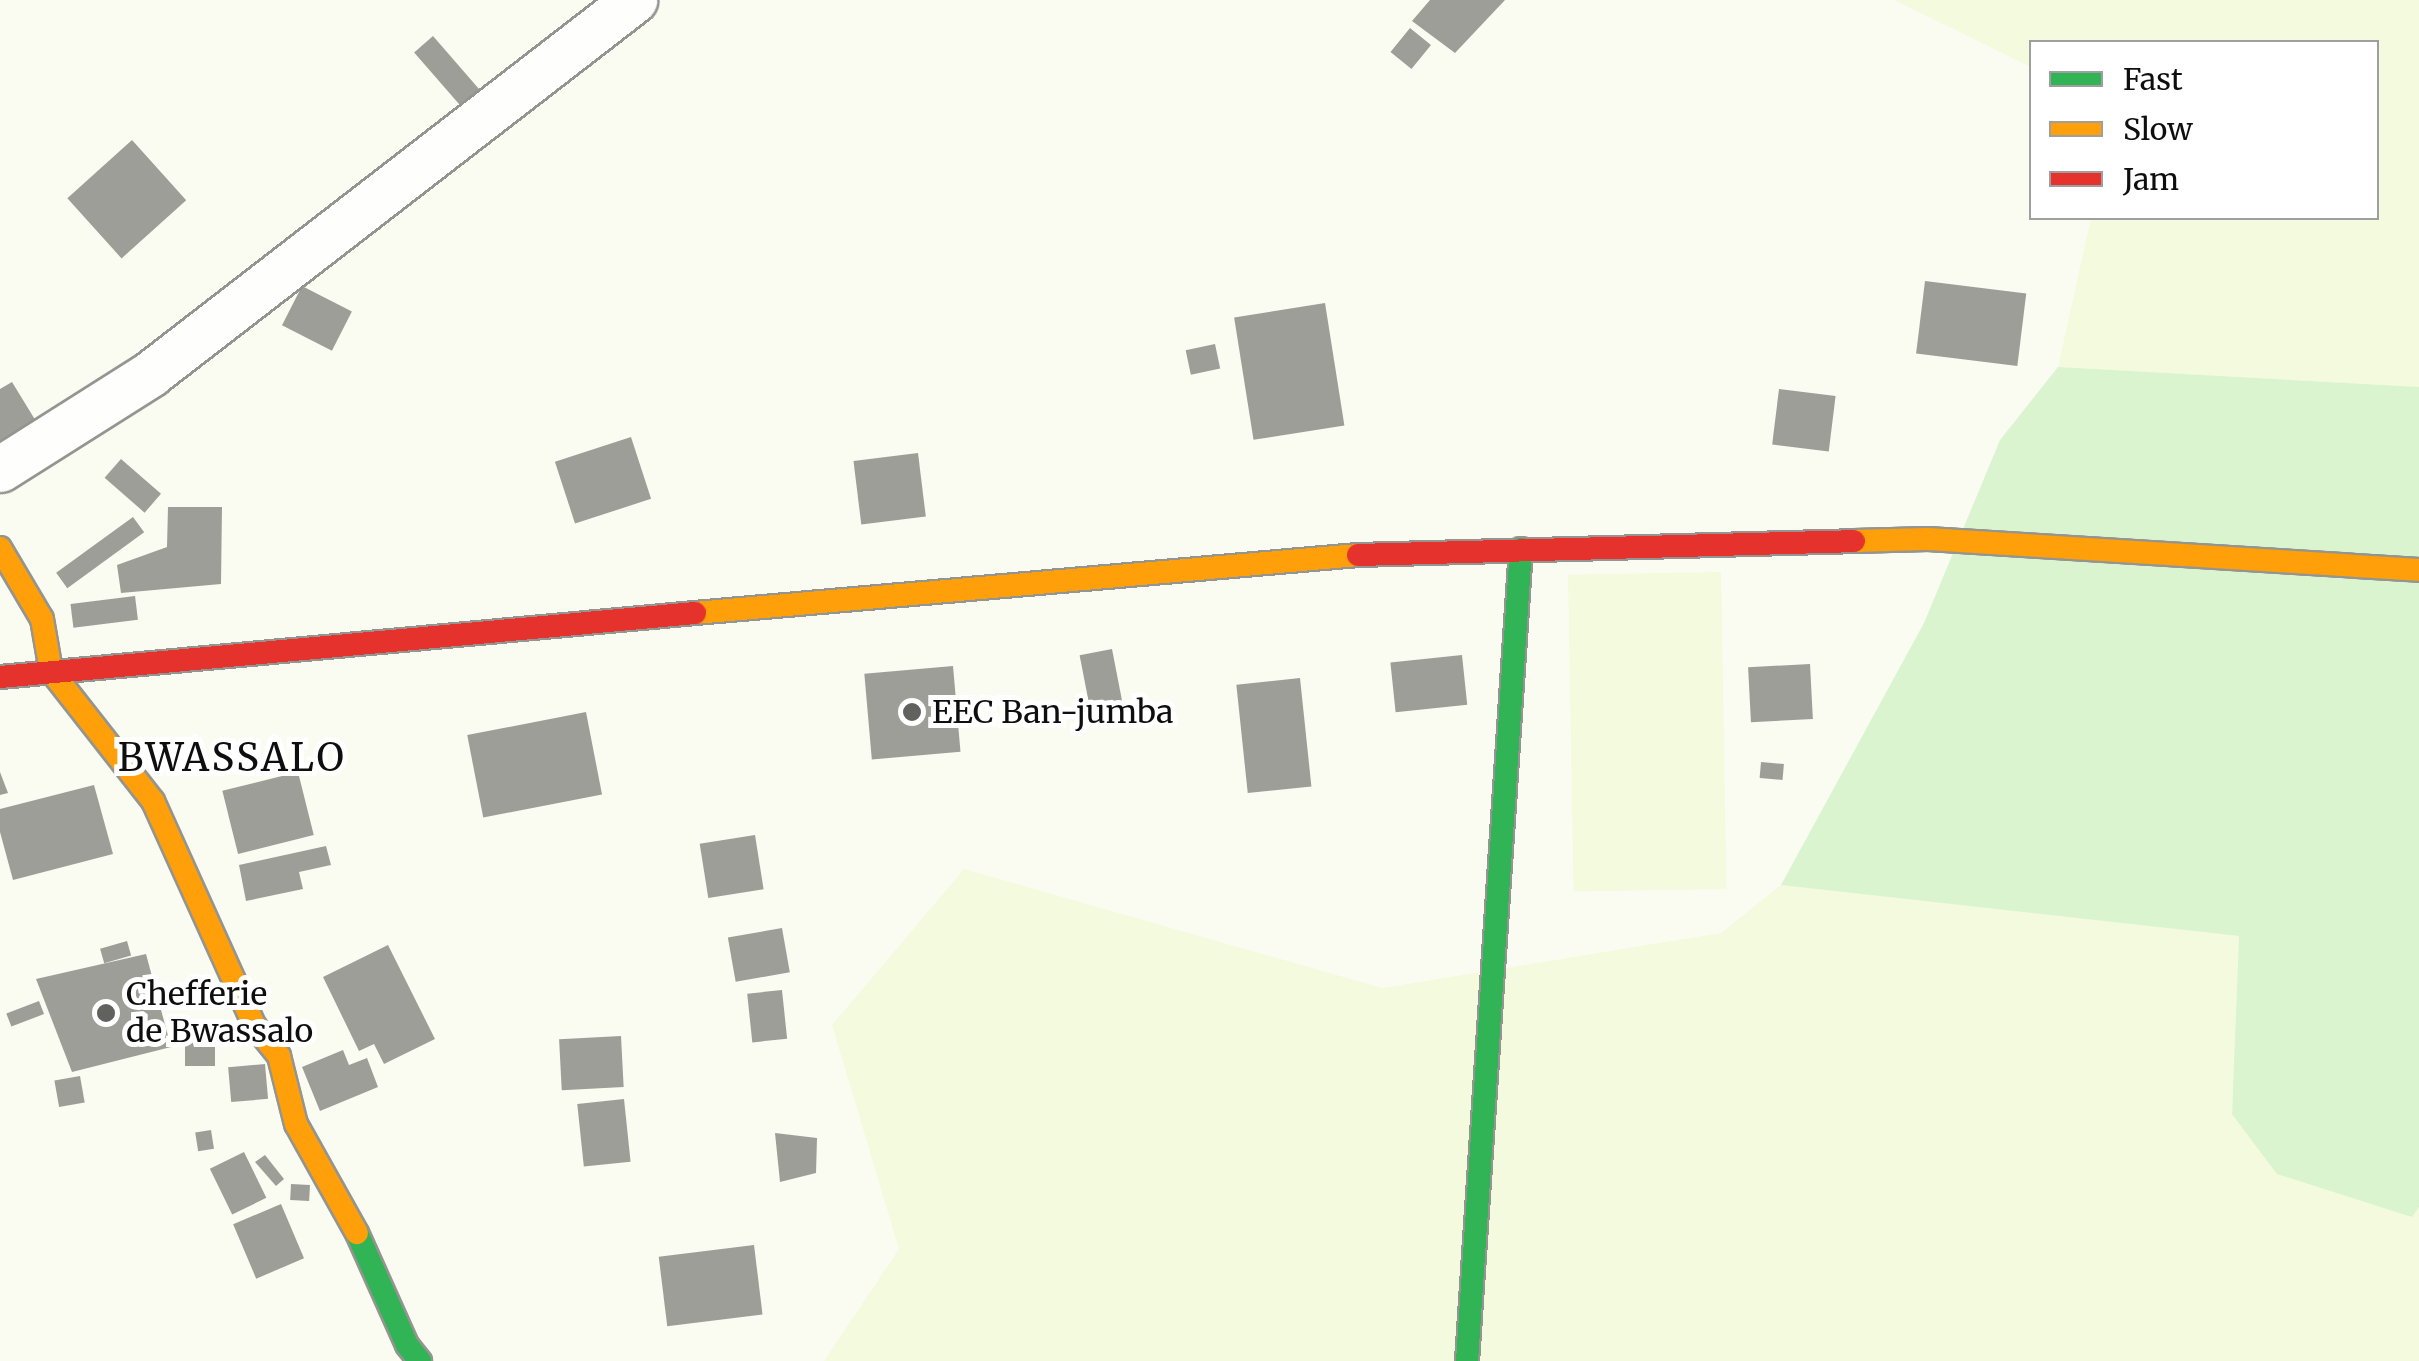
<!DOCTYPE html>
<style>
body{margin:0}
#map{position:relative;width:2419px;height:1361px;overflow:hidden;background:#fafcf2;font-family:Merriweather,serif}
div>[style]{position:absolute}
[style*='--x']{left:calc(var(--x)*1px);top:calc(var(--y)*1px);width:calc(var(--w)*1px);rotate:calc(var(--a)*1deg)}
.farmland>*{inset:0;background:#f3fadd;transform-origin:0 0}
.green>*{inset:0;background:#d9f4cf}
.building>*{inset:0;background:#9e9e98;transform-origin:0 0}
.roads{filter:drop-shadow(2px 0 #949591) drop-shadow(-2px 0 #949591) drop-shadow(0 2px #949591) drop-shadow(0 -2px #949591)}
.street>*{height:45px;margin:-22.5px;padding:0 22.5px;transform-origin:22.5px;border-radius:22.5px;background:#fefffd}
.fast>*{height:22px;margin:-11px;padding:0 11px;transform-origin:11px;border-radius:11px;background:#30b455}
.slow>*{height:22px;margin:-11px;padding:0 11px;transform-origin:11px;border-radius:11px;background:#ff9f0a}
.jam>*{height:22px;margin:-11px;padding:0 11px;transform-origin:11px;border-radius:11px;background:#e5322d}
.dots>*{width:28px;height:28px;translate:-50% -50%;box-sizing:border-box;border:5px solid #fff;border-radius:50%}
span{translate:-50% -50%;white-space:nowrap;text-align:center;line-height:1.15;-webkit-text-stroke:10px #fff;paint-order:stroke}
.poi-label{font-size:32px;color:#0e0e0e}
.left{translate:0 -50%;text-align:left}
.quarter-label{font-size:38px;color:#0e0e0e;letter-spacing:2.5px}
.legend{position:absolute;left:2029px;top:40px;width:350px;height:180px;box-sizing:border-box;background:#fff;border:2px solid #9f9f9f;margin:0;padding:12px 18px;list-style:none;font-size:30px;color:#0e0e0e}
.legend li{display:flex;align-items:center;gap:20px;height:50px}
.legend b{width:50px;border:2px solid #9f9f9f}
</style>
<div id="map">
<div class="farmland">
<div style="clip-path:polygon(1894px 0,2419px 0,2419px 387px,2058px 367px,2091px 218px,2376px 218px,2376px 42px,2032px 42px,2031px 67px)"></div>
<div style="left:1721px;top:572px;width:317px;height:153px;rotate:89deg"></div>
<div style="clip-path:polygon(964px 869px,1382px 988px,1721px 933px,1781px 885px,2239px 936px,2232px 1114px,2411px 1217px,2419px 1207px,2419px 1361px,824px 1361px,899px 1249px,832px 1025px)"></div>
</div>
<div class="green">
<div style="clip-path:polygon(2058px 367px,2419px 387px,2419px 1207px,2412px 1217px,2277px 1174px,2232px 1114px,2239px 936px,1781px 885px,1924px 623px,2000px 440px)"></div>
</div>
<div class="building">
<div style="clip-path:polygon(1430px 0,1505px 0,1455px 53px,1412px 21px)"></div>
<div style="left:1410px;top:28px;width:27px;height:31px;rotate:39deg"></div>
<div style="left:433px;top:36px;width:86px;height:25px;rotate:49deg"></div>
<div style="left:132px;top:140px;width:81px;height:87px;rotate:48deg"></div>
<div style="left:1925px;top:281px;width:102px;height:73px;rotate:7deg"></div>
<div style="left:302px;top:286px;width:56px;height:44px;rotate:27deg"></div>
<div style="left:1325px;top:303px;width:124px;height:92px;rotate:81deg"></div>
<div style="left:1215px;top:344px;width:25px;height:30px;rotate:78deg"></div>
<div style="clip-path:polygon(12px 382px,53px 449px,0 480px,0 389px)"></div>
<div style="left:1779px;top:389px;width:57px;height:56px;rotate:7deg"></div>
<div style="left:631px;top:437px;width:65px;height:80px;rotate:72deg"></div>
<div style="left:918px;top:453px;width:64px;height:65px;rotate:83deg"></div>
<div style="left:121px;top:459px;width:53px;height:25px;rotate:41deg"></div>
<div style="clip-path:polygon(168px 507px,222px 507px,221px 584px,121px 593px,117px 565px,167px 547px)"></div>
<div style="left:133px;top:517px;width:19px;height:95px;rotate:54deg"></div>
<div style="left:135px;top:596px;width:24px;height:65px;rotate:83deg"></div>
<div style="left:1112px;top:649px;width:71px;height:33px;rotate:79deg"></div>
<div style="left:1462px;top:655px;width:50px;height:72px;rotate:84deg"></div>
<div style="left:1810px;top:664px;width:55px;height:62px;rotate:87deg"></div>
<div style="left:953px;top:666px;width:86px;height:89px;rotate:85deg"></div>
<div style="left:1300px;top:678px;width:109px;height:64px;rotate:84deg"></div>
<div style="left:586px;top:712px;width:84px;height:121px;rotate:79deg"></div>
<div style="left:1761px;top:762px;width:23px;height:16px;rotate:5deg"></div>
<div style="clip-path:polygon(0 772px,8px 793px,0 795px)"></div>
<div style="left:298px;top:772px;width:65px;height:78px;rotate:76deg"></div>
<div style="clip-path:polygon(94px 785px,113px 854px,13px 880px,0 832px,0 809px)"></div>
<div style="left:755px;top:835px;width:55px;height:56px;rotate:81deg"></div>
<div style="clip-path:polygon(326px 846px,331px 865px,299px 872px,303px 889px,246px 901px,239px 865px)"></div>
<div style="left:782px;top:928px;width:45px;height:55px;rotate:80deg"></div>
<div style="left:127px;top:941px;width:15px;height:28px;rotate:74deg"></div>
<div style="clip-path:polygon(388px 945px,435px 1039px,384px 1064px,374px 1044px,359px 1051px,323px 977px)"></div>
<div style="clip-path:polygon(146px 954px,171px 1047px,72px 1072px,36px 979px)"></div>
<div style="left:782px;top:990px;width:49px;height:35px;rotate:84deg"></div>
<div style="left:39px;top:1001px;width:14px;height:35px;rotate:69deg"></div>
<div style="left:621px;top:1036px;width:51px;height:62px;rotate:87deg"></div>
<div style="left:185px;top:1037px;width:30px;height:29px"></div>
<div style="clip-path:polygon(343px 1050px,349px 1065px,367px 1058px,378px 1087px,320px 1111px,302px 1067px)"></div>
<div style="left:265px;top:1064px;width:35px;height:37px;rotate:85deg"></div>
<div style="left:80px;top:1076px;width:27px;height:26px;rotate:80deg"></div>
<div style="left:624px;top:1099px;width:63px;height:47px;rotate:84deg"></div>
<div style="left:211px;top:1130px;width:19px;height:16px;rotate:81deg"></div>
<div style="clip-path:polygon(775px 1133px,817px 1138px,816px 1173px,780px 1182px)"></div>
<div style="left:244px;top:1152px;width:51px;height:38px;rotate:64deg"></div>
<div style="clip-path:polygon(265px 1155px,284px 1179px,276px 1186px,255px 1162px)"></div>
<div style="left:291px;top:1184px;width:19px;height:16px;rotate:3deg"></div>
<div style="left:281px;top:1204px;width:59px;height:52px;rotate:67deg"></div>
<div style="left:754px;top:1245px;width:70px;height:96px;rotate:83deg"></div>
</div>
<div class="roads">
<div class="street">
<div style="--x:0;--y:469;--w:178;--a:-32.3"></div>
<div style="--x:150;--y:374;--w:612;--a:-37.69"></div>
</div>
<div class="fast">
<div style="--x:357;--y:1233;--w:123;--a:65.9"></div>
<div style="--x:407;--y:1345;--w:21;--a:51"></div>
<div style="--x:1467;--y:1361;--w:814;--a:-86.2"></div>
</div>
<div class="slow">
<div style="--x:1854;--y:541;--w:74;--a:-1.5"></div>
<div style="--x:1928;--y:539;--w:492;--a:3.6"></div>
<div style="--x:0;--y:548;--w:82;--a:59.4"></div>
<div style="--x:42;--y:619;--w:53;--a:80.2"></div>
<div style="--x:51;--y:671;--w:165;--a:51.9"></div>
<div style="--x:153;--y:801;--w:246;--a:65.7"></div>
<div style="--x:254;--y:1025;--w:40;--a:51"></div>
<div style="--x:279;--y:1056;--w:70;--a:76"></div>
<div style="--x:296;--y:1124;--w:125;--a:60.8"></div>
<div style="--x:695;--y:613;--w:666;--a:-5"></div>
</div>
<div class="jam">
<div style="--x:1358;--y:555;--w:496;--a:-1.6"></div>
<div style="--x:0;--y:677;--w:698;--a:-5.26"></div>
</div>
</div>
<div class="dots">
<div style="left:912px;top:712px;background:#61615e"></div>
<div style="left:106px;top:1013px;background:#61615e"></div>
</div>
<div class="poi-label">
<span class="left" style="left:932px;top:712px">EEC Ban-jumba</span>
<span class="left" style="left:126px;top:1013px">Chefferie<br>de Bwassalo</span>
</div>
<div class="quarter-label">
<span style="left:232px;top:758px">BWASSALO</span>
</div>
<ul class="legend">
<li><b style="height:12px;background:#30b455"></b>Fast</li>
<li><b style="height:12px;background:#ff9f0a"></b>Slow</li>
<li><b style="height:12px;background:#e5322d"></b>Jam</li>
</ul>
</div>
